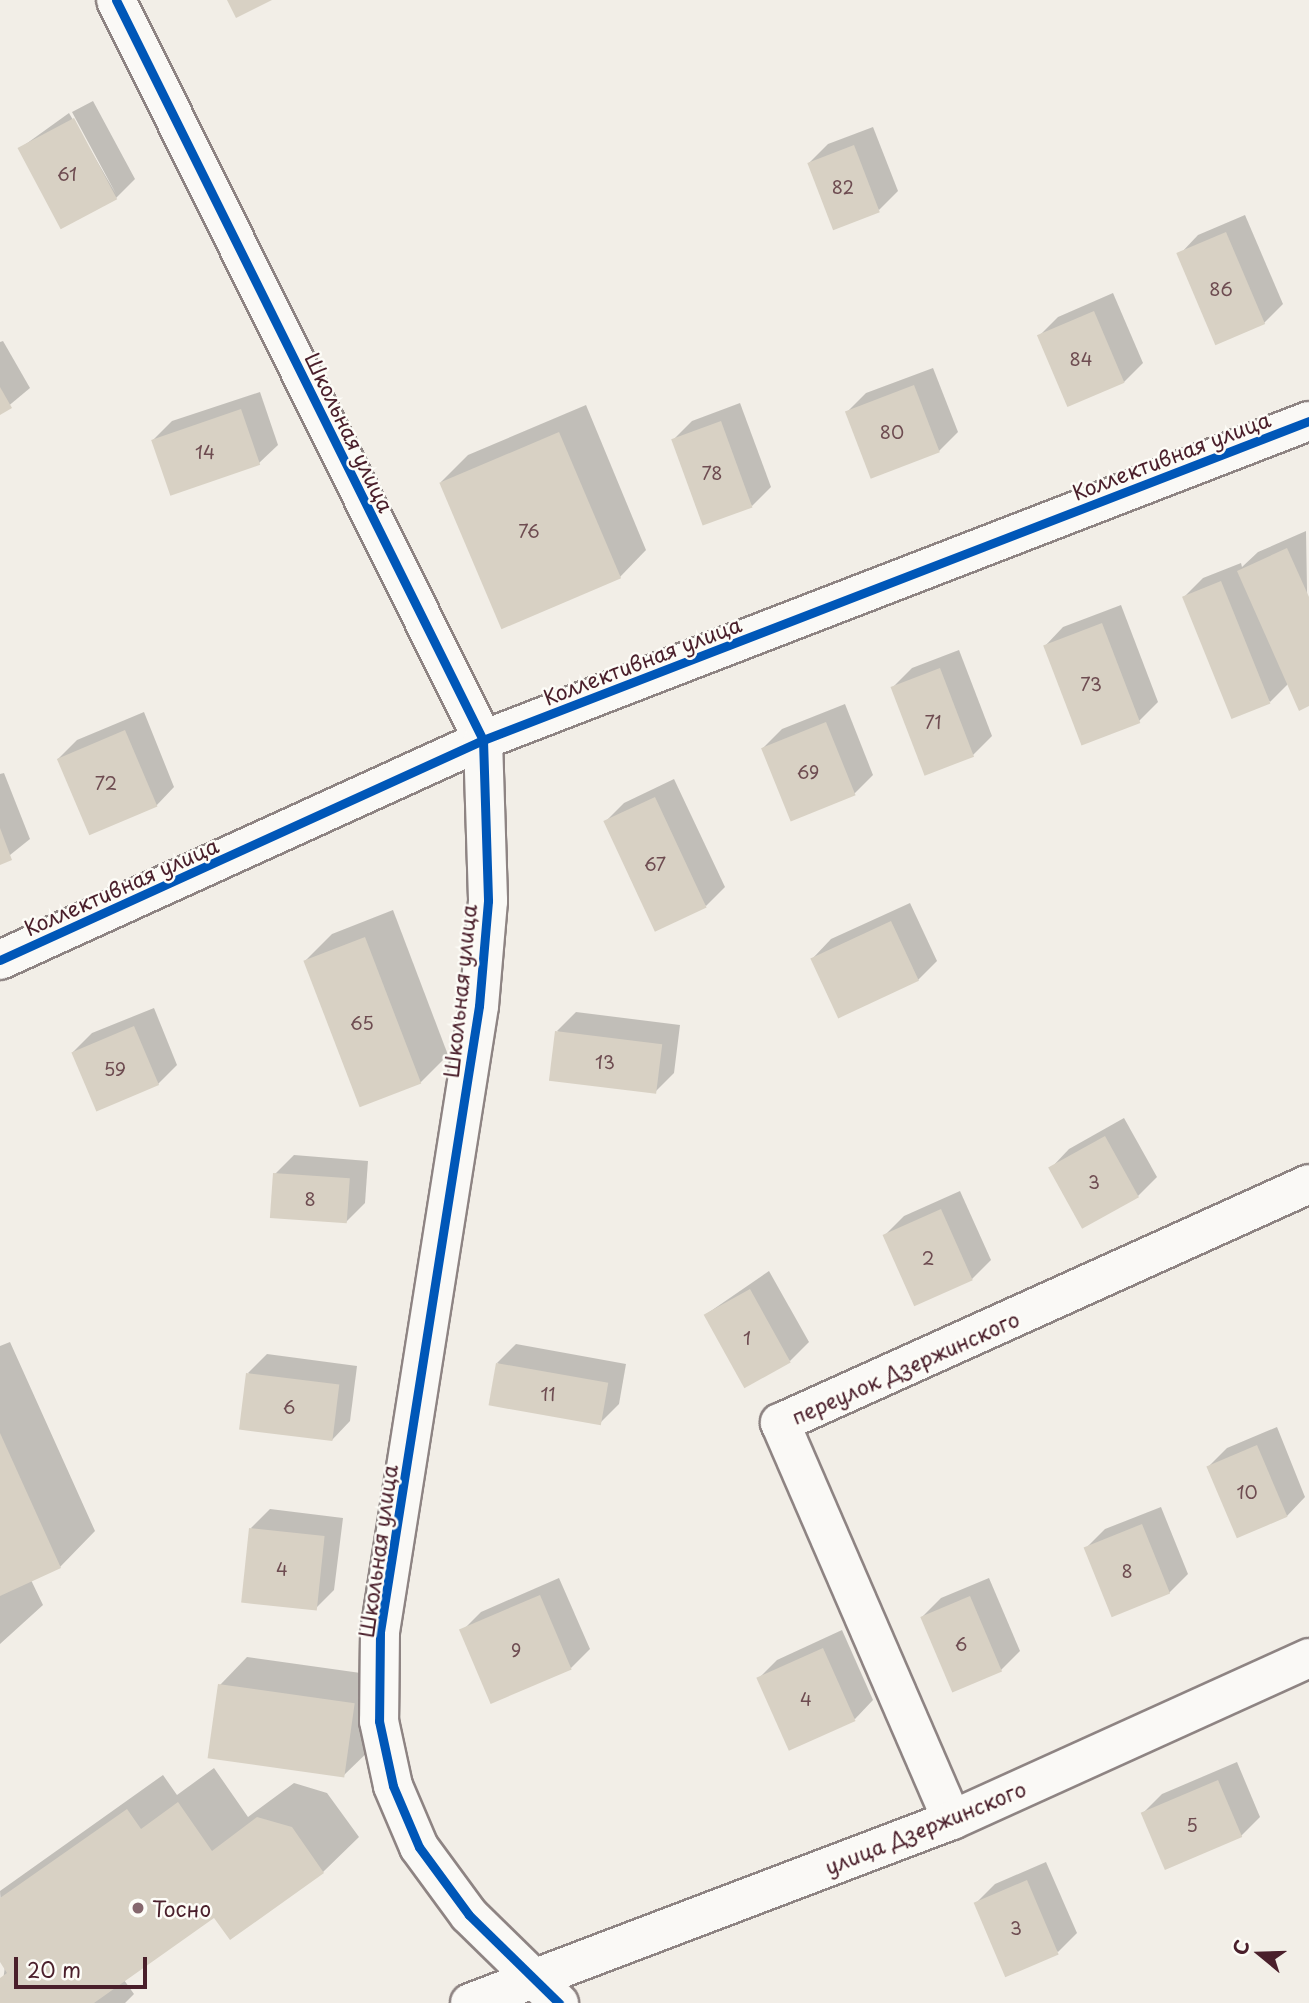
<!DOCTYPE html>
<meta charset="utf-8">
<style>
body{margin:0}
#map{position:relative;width:1309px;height:2003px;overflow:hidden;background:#f2eee7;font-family:"Playpen Sans",sans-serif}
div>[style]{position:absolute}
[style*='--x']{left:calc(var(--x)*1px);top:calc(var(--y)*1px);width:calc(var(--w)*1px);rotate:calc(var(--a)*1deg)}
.shadow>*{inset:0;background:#0003}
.building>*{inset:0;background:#d8d1c4;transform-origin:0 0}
.roads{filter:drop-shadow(2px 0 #8e8483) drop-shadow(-2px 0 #8e8483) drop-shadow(0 2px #8e8483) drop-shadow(0 -2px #8e8483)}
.minor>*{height:38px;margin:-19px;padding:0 19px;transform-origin:19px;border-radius:19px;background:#faf9f6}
.cycleway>*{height:9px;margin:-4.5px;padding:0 4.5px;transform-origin:4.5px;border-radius:4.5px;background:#0057b8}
.dots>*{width:19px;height:19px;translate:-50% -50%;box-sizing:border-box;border:4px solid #fdfcf7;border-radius:50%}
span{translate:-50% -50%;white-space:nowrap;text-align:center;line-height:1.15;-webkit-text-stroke:5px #fdfcf7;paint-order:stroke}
.number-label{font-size:18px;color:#6e4c51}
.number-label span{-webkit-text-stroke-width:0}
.street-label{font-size:21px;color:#4a1f2b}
.poi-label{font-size:21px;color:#4a1f2b}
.left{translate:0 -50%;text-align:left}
.north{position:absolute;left:1225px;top:1919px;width:70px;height:70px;-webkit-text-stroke:5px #fdfcf7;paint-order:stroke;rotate:289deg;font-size:19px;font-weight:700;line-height:28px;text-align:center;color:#4a1f2b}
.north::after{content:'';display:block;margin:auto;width:24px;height:32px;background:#4a1f2b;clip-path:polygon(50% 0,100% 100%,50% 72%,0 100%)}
.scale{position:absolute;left:14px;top:1957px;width:133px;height:32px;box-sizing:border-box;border:4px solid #4a1f2b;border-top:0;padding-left:9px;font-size:21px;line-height:24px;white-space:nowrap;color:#4a1f2b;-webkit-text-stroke:5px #fdfcf7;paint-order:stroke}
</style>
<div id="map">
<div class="shadow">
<div style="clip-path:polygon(93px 101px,135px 179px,116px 198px,19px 149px,69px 113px,116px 194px,72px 112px)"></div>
<div style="clip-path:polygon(873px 127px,898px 191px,879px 210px,809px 163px,828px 144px)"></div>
<div style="clip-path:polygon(1245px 215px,1283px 304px,1264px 323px,1180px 254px,1198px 235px)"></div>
<div style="clip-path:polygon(1113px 293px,1143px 363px,1124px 382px,1039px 336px,1058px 317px)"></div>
<div style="clip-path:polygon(3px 341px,30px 388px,0 413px,0 342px)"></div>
<div style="clip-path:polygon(933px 368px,958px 432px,939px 451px,847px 412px,866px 393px)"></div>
<div style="clip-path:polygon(260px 392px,278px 445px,259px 463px,153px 440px,172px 421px)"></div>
<div style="clip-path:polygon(740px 403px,771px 487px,752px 506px,673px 440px,692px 421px)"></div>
<div style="clip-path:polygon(586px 405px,646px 550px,619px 578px,441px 482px,468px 455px)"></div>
<div style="clip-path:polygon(1306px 531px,1309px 704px,1289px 683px,1270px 702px,1184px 597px,1203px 578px,1241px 563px,1242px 567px,1258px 552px)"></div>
<div style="clip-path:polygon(1121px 605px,1158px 702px,1139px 721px,1045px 646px,1063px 627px)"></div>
<div style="clip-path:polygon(959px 650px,992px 736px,973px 755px,927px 773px,893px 687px,912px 668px)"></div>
<div style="clip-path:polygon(845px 704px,873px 775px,854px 794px,763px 748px,782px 729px)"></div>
<div style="clip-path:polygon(144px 712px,174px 787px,156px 806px,58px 759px,77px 740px)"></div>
<div style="clip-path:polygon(4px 773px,30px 839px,0 863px,0 774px)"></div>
<div style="clip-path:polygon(674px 779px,725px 887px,706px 906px,605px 822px,624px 803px)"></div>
<div style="clip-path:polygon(910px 903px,937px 961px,918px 980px,813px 958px,831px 939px)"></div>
<div style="clip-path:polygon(393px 910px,448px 1055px,420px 1083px,305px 961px,332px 934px)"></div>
<div style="clip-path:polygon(154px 1008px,177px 1065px,158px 1084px,73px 1052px,92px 1033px)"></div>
<div style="clip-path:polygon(576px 1012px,680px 1025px,674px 1073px,655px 1092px,557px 1031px)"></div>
<div style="clip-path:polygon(1124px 1118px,1157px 1177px,1138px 1196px,1051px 1168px,1069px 1149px)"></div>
<div style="clip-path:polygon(294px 1155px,368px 1161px,365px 1203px,346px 1222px,275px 1174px)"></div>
<div style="clip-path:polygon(960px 1191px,991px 1260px,972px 1279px,885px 1235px,904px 1216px)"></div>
<div style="clip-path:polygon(769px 1271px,809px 1342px,790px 1361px,705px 1315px)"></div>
<div style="clip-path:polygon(10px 1342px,95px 1531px,60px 1567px,31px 1580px,43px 1605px,0 1644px,0 1346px)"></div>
<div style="clip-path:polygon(516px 1344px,626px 1364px,619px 1404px,600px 1423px,497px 1363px)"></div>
<div style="clip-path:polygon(267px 1354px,357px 1366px,350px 1421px,332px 1440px,248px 1373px)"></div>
<div style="clip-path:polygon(1277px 1427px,1305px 1497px,1287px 1516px,1208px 1467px,1227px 1448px)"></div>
<div style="clip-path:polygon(1161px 1507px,1188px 1574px,1169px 1593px,1086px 1548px,1105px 1529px)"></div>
<div style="clip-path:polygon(270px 1509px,343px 1518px,334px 1590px,315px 1609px,251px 1528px)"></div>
<div style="clip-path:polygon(559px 1578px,590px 1649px,571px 1668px,462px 1631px,481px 1612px)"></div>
<div style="clip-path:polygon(989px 1578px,1020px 1651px,1001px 1670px,922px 1617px,941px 1598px)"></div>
<div style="clip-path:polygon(842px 1630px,873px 1700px,855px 1719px,758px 1679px,777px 1660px)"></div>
<div style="clip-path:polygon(247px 1657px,382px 1676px,372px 1748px,344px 1775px,220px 1685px)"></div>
<div style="clip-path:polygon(1237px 1762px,1260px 1817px,1241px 1836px,1143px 1813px,1162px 1794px)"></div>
<div style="clip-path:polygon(214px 1768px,248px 1817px,294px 1783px,327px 1793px,359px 1837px,323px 1872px,231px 1938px,215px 1916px,124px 1980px,134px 1994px,125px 2003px,0 2003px,5px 1966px,0 1891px,163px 1775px,177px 1795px)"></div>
<div style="clip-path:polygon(1046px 1862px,1077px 1933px,1058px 1952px,976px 1903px,995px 1884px)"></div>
</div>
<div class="building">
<div style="clip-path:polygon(227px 0,272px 0,236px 18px)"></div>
<div style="left:74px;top:118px;width:92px;height:64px;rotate:62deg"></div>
<div style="left:854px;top:145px;width:72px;height:50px;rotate:69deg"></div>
<div style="left:1226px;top:232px;width:100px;height:54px;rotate:67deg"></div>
<div style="left:1094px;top:311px;width:78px;height:62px;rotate:67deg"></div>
<div style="left:914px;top:385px;width:72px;height:74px;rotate:69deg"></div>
<div style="clip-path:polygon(0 387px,12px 408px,0 415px)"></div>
<div style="left:241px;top:409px;width:59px;height:95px;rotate:71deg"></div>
<div style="left:721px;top:421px;width:92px;height:53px;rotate:70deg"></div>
<div style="left:559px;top:432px;width:159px;height:130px;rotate:67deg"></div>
<div style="clip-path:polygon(1287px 548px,1309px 597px,1309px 706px,1299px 711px,1237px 571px)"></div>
<div style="left:1221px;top:581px;width:132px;height:42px;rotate:68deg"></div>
<div style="left:1102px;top:623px;width:107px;height:63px;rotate:69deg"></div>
<div style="left:940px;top:668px;width:95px;height:53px;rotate:69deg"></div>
<div style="left:826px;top:722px;width:79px;height:70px;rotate:68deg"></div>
<div style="left:125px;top:730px;width:83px;height:74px;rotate:67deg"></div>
<div style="left:655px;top:797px;width:122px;height:57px;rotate:65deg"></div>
<div style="clip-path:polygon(0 828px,12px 860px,0 865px)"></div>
<div style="left:891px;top:921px;width:66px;height:89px;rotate:65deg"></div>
<div style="left:365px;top:937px;width:157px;height:66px;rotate:69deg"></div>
<div style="left:134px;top:1026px;width:64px;height:68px;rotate:67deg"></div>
<div style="left:555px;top:1031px;width:108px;height:50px;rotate:7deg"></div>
<div style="left:1105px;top:1136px;width:70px;height:65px;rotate:61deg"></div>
<div style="left:273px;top:1173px;width:77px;height:45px;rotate:4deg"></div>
<div style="left:941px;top:1209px;width:78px;height:64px;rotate:66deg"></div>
<div style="left:750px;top:1289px;width:84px;height:53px;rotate:61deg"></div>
<div style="left:496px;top:1363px;width:114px;height:43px;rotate:10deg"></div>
<div style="left:246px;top:1373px;width:94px;height:57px;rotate:7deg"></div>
<div style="clip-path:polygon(0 1433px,61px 1568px,0 1596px)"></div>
<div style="left:1257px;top:1445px;width:78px;height:55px;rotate:67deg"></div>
<div style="left:1142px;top:1524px;width:75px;height:63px;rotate:68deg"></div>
<div style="left:249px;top:1528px;width:76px;height:75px;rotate:6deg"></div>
<div style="left:540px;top:1595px;width:81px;height:88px;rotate:67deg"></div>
<div style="left:970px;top:1596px;width:82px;height:54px;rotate:67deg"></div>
<div style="left:823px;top:1648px;width:80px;height:73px;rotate:66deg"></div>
<div style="left:218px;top:1684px;width:138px;height:75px;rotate:8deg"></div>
<div style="left:1218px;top:1780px;width:62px;height:84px;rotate:67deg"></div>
<div style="clip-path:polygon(178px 1802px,212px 1851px,257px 1817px,292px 1827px,324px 1873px,230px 1940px,214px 1918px,94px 2003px,0 2003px,0 1978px,7px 1973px,0 1962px,0 1898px,127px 1809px,141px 1829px)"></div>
<div style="left:1027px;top:1880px;width:81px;height:58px;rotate:67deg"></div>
</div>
<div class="roads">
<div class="minor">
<div style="--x:116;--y:0;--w:826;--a:63.62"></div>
<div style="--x:483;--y:740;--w:161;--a:88.2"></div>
<div style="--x:488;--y:901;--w:105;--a:94.9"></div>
<div style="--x:479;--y:1006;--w:634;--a:98.99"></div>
<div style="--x:380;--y:1632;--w:89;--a:90.6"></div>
<div style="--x:379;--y:1721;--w:66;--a:77.8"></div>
<div style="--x:393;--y:1786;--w:66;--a:66.9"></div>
<div style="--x:419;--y:1847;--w:84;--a:53.7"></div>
<div style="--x:469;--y:1915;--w:126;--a:44.4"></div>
<div style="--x:0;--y:960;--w:531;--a:-24.49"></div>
<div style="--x:483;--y:740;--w:885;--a:-21.12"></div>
<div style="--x:952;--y:1820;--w:433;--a:-113.4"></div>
<div style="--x:780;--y:1423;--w:580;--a:-24.31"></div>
<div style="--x:470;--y:2003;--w:516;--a:-20.79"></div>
<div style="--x:952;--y:1820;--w:392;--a:-24.4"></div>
</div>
</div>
<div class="cycleway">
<div style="--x:116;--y:0;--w:826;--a:63.62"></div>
<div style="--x:483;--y:740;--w:161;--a:88.2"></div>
<div style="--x:488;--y:901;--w:105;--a:94.9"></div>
<div style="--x:479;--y:1006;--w:634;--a:98.99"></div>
<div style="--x:380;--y:1632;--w:89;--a:90.6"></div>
<div style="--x:379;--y:1721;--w:66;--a:77.8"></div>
<div style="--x:393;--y:1786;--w:66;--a:66.9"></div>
<div style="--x:419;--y:1847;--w:84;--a:53.7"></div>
<div style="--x:469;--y:1915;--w:126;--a:44.4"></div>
<div style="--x:0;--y:960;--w:531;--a:-24.49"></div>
<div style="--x:483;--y:740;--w:885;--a:-21.12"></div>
</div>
<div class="dots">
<div style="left:138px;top:1908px;background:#85676d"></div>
</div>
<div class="number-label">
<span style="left:67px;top:174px">61</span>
<span style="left:843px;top:187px">82</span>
<span style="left:1221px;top:289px">86</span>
<span style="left:1081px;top:359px">84</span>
<span style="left:892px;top:432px">80</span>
<span style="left:205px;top:452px">14</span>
<span style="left:712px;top:473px">78</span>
<span style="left:529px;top:531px">76</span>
<span style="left:1091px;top:684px">73</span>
<span style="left:933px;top:722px">71</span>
<span style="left:808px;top:772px">69</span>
<span style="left:106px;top:783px">72</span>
<span style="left:655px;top:864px">67</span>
<span style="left:362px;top:1023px">65</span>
<span style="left:605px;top:1062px">13</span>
<span style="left:115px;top:1069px">59</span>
<span style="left:1094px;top:1182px">3</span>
<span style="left:310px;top:1199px">8</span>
<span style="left:928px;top:1258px">2</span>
<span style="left:747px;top:1338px">1</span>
<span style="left:548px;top:1394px">11</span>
<span style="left:289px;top:1407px">6</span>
<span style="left:1247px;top:1492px">10</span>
<span style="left:282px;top:1569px">4</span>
<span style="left:1127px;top:1571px">8</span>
<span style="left:961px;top:1644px">6</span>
<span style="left:516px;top:1650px">9</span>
<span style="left:806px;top:1699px">4</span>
<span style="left:1192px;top:1825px">5</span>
<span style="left:1016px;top:1928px">3</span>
</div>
<div class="street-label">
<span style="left:350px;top:432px;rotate:64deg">Школьная улица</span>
<span style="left:1171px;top:455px;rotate:-21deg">Коллективная улица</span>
<span style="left:642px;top:660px;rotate:-21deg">Коллективная улица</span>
<span style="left:121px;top:886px;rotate:-24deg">Коллективная улица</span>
<span style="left:459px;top:991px;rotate:-84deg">Школьная улица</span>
<span style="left:905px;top:1367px;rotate:-24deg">переулок Дзержинского</span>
<span style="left:377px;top:1551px;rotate:-82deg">Школьная улица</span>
<span style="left:925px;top:1827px;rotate:-22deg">улица Дзержинского</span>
</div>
<div class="poi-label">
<span class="left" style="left:152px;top:1908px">Тосно</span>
</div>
<div class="north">С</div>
<div class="scale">20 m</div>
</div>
